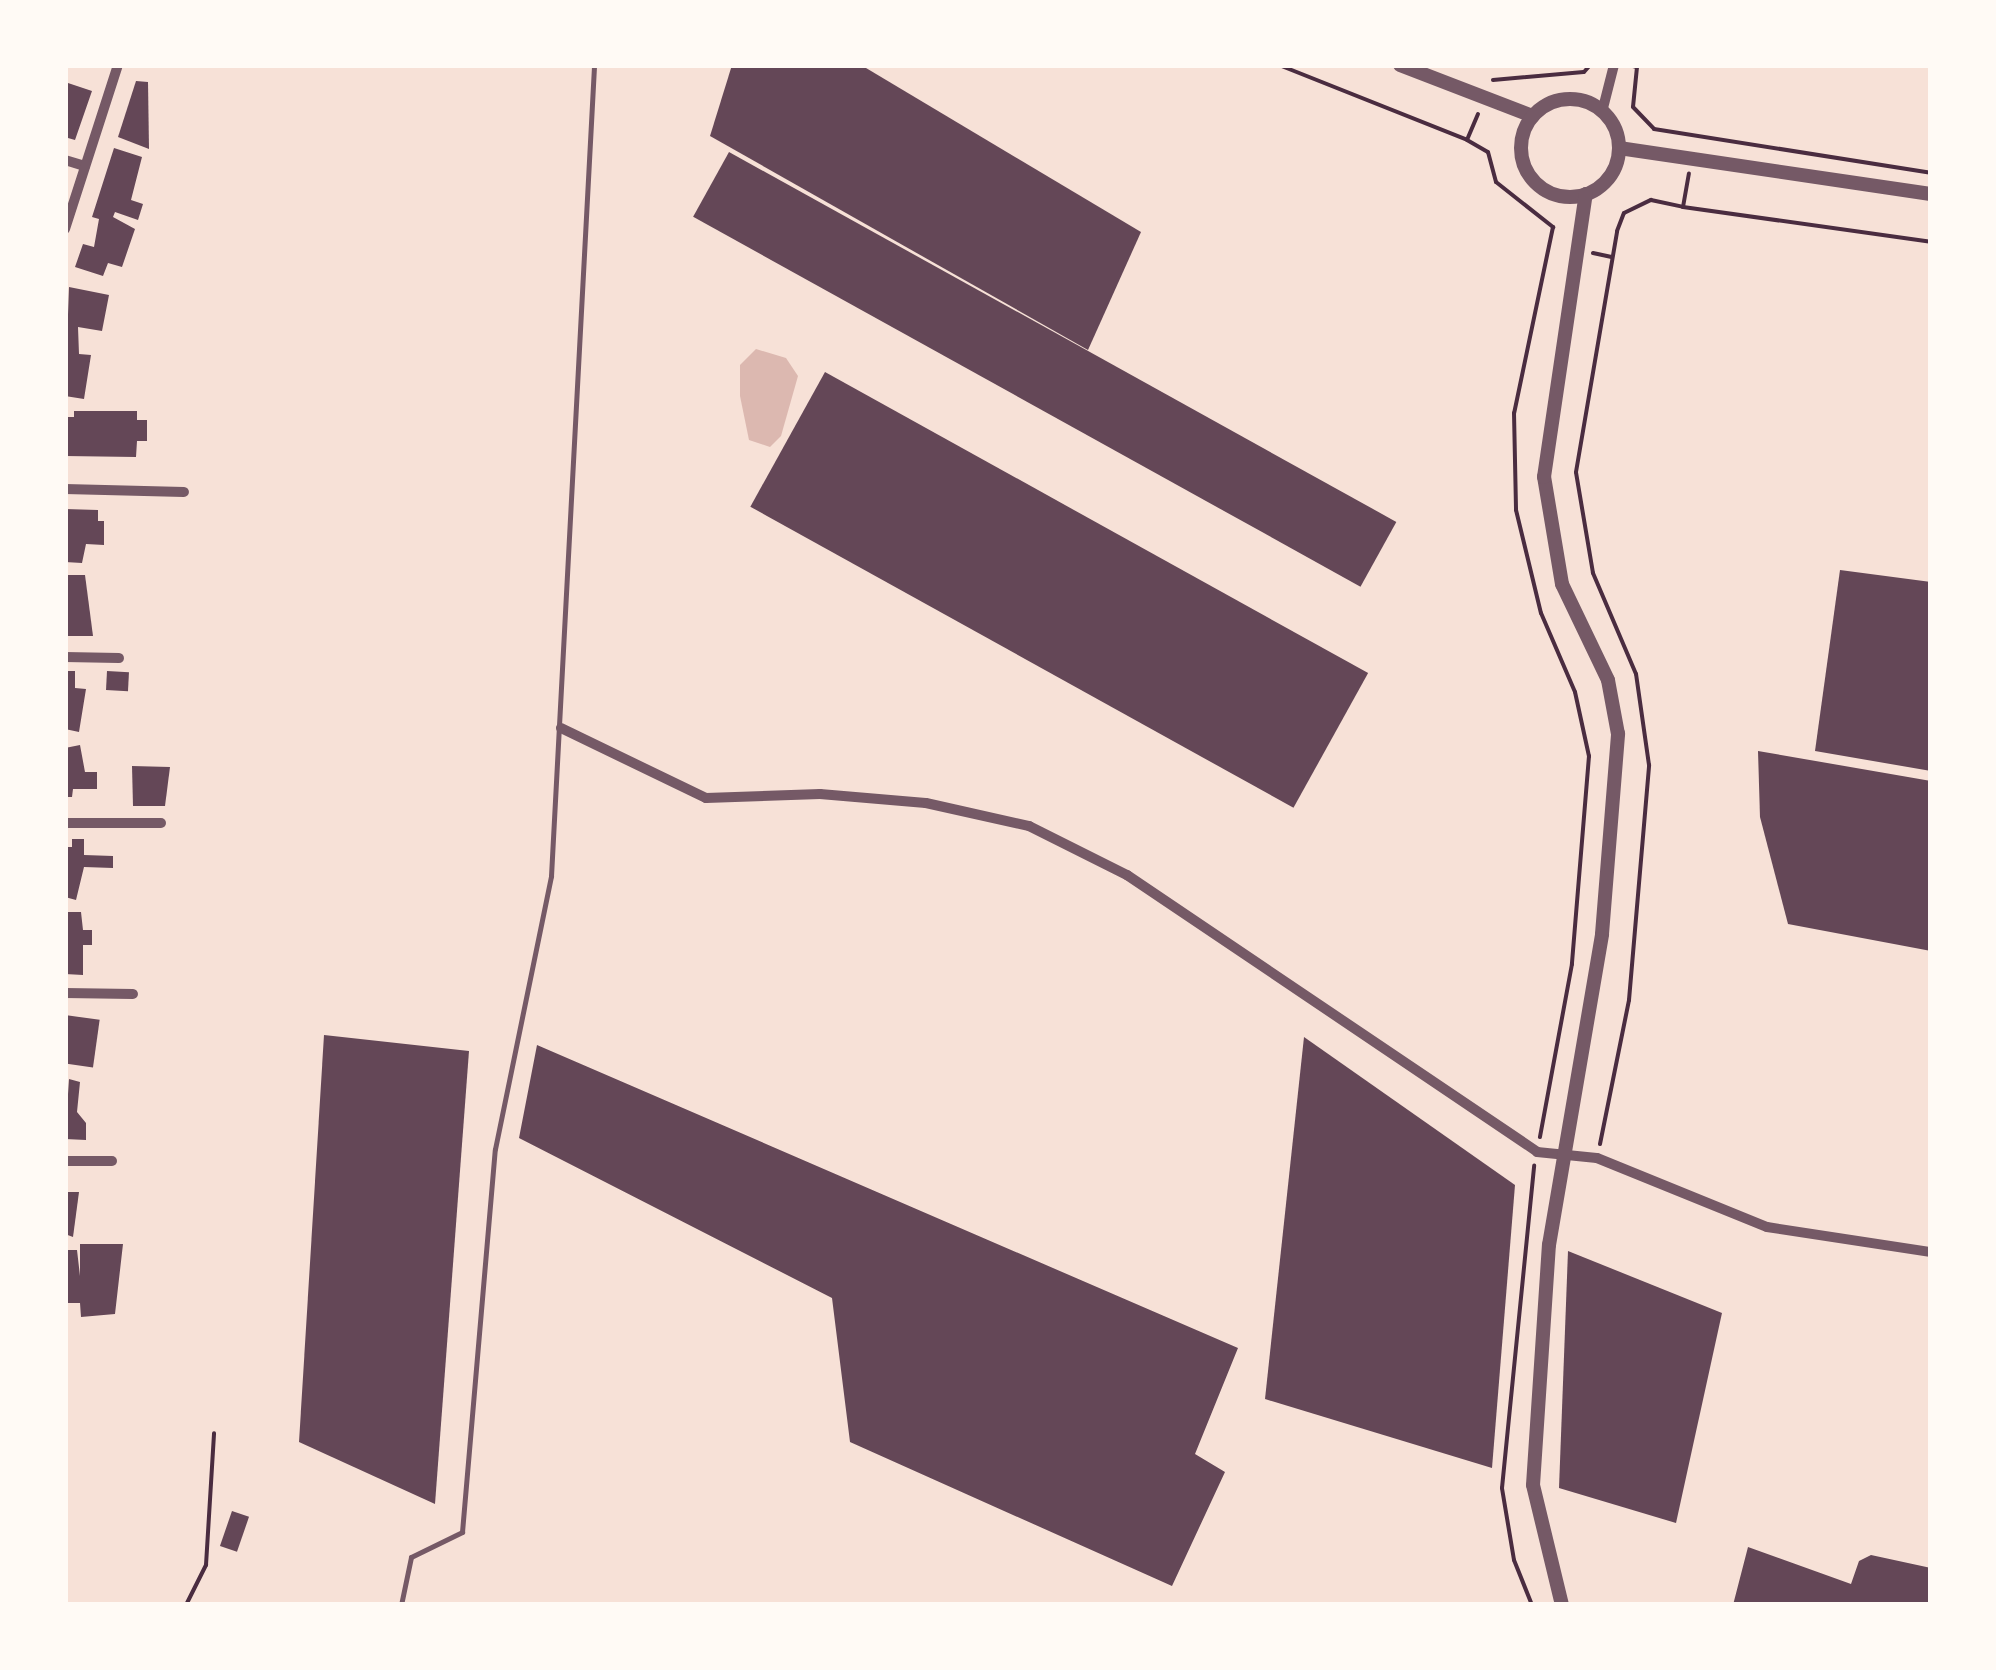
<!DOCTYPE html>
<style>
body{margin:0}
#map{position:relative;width:1996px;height:1670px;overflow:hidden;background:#f7e1d7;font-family:"Space Grotesk",sans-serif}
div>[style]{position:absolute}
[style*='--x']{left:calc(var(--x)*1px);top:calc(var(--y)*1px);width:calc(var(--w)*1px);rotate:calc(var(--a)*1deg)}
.water>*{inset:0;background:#dcb8b0}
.building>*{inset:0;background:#644757;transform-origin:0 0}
.path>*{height:4px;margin:-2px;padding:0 2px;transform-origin:2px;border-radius:2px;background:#4a2c40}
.service>*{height:5px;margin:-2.5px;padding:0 2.5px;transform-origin:2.5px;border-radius:2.5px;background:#755966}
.minor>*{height:10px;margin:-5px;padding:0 5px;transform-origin:5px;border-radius:5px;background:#755966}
.tertiary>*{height:14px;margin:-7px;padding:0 7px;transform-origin:7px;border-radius:7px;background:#755966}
.tertiary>.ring{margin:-7px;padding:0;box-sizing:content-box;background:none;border:14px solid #755966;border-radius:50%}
span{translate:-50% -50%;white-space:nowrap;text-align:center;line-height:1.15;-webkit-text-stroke:9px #fffaf5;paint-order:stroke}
.frame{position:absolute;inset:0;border:68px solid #fffaf5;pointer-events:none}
</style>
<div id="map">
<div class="water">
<div style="clip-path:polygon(756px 349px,786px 358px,798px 376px,781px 436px,770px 447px,749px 440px,740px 396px,740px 365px)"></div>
</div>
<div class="building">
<div style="clip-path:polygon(732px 65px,861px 65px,1141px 232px,1088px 350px,710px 136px)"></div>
<div style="clip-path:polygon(136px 81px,148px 82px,149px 149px,118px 137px)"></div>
<div style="clip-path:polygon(65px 82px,92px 91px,75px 140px,68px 138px,66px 145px)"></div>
<div style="clip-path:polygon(114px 148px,142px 157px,131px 200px,143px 204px,138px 220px,115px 212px,113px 217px,135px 229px,122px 267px,108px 263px,103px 276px,75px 267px,83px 244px,94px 247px,99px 219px,92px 217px)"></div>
<div style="left:729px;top:152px;width:763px;height:74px;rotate:29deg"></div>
<div style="clip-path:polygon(69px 287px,109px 295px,102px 331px,78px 327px,79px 354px,91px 355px,84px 399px,65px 396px)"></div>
<div style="left:825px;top:372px;width:621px;height:154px;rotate:29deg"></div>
<div style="clip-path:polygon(74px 411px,137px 411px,137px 420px,147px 420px,147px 441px,137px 441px,136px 457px,65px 456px,65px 417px,74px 417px)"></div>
<div style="clip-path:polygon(65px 509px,98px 510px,98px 521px,104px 521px,104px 545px,86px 544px,82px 563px,65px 562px)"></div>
<div style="clip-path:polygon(1840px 570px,1931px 582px,1931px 771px,1815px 751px)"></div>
<div style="clip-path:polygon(65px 575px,85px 575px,93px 636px,65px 636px)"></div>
<div style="clip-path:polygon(65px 671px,75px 671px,75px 688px,86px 689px,79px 732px,65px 729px)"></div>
<div style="left:107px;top:671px;width:22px;height:19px;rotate:3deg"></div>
<div style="clip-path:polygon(80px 745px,85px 772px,97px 772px,97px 789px,73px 789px,72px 797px,65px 797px,65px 748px)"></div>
<div style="clip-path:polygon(1758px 751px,1931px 781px,1931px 951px,1788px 924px,1760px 817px)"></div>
<div style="clip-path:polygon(132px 766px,170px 767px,165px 806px,133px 806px)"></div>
<div style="clip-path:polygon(72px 839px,84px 839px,84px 855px,113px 856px,113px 868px,84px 867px,76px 900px,65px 897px,65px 847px,72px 847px)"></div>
<div style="clip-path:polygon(65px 912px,81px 912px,83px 930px,92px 930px,92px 945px,83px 945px,83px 975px,65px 974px)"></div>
<div style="left:65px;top:1015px;width:35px;height:48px;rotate:8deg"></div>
<div style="clip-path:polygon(324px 1035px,469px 1051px,435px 1504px,299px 1442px)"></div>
<div style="clip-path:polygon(1304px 1037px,1515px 1185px,1492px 1468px,1265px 1399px)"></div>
<div style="clip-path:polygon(537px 1045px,1238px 1348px,1195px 1454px,1225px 1472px,1172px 1586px,850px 1442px,832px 1298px,519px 1138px)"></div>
<div style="clip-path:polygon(69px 1079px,80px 1082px,77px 1112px,86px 1123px,86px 1140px,65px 1139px)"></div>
<div style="clip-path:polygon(65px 1192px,79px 1192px,73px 1237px,65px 1234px)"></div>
<div style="clip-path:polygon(80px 1244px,123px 1244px,115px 1314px,81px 1317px,80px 1303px,65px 1303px,65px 1250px,77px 1250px,80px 1276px)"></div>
<div style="clip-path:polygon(1568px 1251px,1722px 1313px,1676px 1523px,1559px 1488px)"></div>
<div style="left:232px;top:1511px;width:18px;height:37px;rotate:19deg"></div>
<div style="clip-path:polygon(1748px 1547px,1851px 1584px,1859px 1561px,1871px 1555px,1931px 1568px,1931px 1605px,1733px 1605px)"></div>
</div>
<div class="path">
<div style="--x:1279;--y:65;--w:202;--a:21.7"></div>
<div style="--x:1629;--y:65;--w:8;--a:14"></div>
<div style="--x:1637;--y:67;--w:40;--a:95.7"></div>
<div style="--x:1633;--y:107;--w:30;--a:46"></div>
<div style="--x:1654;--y:129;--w:280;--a:9"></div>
<div style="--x:1493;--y:80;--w:91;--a:-5"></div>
<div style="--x:1584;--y:72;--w:9;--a:-49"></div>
<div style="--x:1478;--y:114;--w:28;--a:113"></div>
<div style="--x:1467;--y:140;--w:24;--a:30"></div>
<div style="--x:1488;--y:152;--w:31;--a:75"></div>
<div style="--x:1496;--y:182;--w:73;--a:38.3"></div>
<div style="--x:1553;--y:227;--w:190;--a:101.8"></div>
<div style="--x:1514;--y:413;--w:97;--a:88.8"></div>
<div style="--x:1516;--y:510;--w:106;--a:76.4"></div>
<div style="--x:1541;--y:613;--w:86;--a:66.7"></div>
<div style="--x:1575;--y:692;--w:66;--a:77.7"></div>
<div style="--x:1589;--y:756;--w:209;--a:94.7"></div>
<div style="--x:1572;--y:964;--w:176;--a:100.5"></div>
<div style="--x:1683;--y:207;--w:250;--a:8"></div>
<div style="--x:1593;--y:253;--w:19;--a:12"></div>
<div style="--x:1600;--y:1144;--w:147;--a:-78.6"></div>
<div style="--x:1629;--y:1000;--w:236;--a:-85.1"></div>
<div style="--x:1649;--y:765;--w:92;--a:-98.1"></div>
<div style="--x:1636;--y:674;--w:110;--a:-113.1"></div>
<div style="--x:1593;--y:573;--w:102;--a:-99.6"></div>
<div style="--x:1576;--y:472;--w:244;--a:-80.3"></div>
<div style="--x:1617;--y:231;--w:19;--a:-69"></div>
<div style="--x:1624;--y:213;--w:30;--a:-26"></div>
<div style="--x:1651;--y:200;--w:33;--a:12"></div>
<div style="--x:1683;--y:207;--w:34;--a:-80"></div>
<div style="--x:186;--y:1605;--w:45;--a:-63.4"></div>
<div style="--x:206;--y:1565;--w:132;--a:-86.5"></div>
<div style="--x:1532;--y:1605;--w:48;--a:-111.8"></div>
<div style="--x:1514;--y:1560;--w:73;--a:-99.5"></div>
<div style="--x:1502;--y:1488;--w:324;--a:-84.3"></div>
</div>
<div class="service">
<div style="--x:401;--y:1605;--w:49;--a:-78.2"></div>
<div style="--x:411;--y:1557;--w:57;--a:-26.1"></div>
<div style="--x:462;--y:1532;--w:384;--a:-85.1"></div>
<div style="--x:495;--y:1149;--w:279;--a:-78.4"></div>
<div style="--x:551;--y:876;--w:812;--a:-86.96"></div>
</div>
<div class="minor">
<div style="--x:1602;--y:112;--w:49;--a:-75.7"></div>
<div style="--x:65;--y:160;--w:21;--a:17"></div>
<div style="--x:65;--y:229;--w:172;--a:-72.1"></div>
<div style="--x:65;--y:489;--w:119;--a:1.4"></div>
<div style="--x:65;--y:657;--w:54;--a:1.1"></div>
<div style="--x:561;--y:728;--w:161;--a:25.8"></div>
<div style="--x:706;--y:798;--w:114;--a:-2"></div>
<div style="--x:820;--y:794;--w:106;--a:4.9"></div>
<div style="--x:926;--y:803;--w:106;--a:12.6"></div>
<div style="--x:1029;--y:826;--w:110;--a:26.6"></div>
<div style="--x:1127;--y:875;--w:495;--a:34"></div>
<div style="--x:1537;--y:1152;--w:60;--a:5.7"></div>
<div style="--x:1597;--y:1158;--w:183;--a:22.1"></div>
<div style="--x:1767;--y:1227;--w:166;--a:8.7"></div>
<div style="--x:65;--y:823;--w:96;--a:0"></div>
<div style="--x:65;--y:993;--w:68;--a:0.8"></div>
<div style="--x:65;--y:1161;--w:47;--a:0"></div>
</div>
<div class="tertiary">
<div style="--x:1400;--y:65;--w:142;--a:21.1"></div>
<div class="ring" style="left:1521px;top:99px;width:84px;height:84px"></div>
<div style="--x:1619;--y:148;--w:315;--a:8.4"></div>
<div style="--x:1562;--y:1605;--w:123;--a:-103.6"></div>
<div style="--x:1533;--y:1485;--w:241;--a:-86.2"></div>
<div style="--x:1549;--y:1245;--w:315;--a:-80.3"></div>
<div style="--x:1602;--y:934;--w:201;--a:-85.4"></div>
<div style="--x:1618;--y:734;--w:55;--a:-100.5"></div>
<div style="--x:1608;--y:680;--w:106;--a:-115.6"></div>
<div style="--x:1562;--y:584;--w:109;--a:-99.5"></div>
<div style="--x:1544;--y:477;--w:286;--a:-81.6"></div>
</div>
<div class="frame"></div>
</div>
